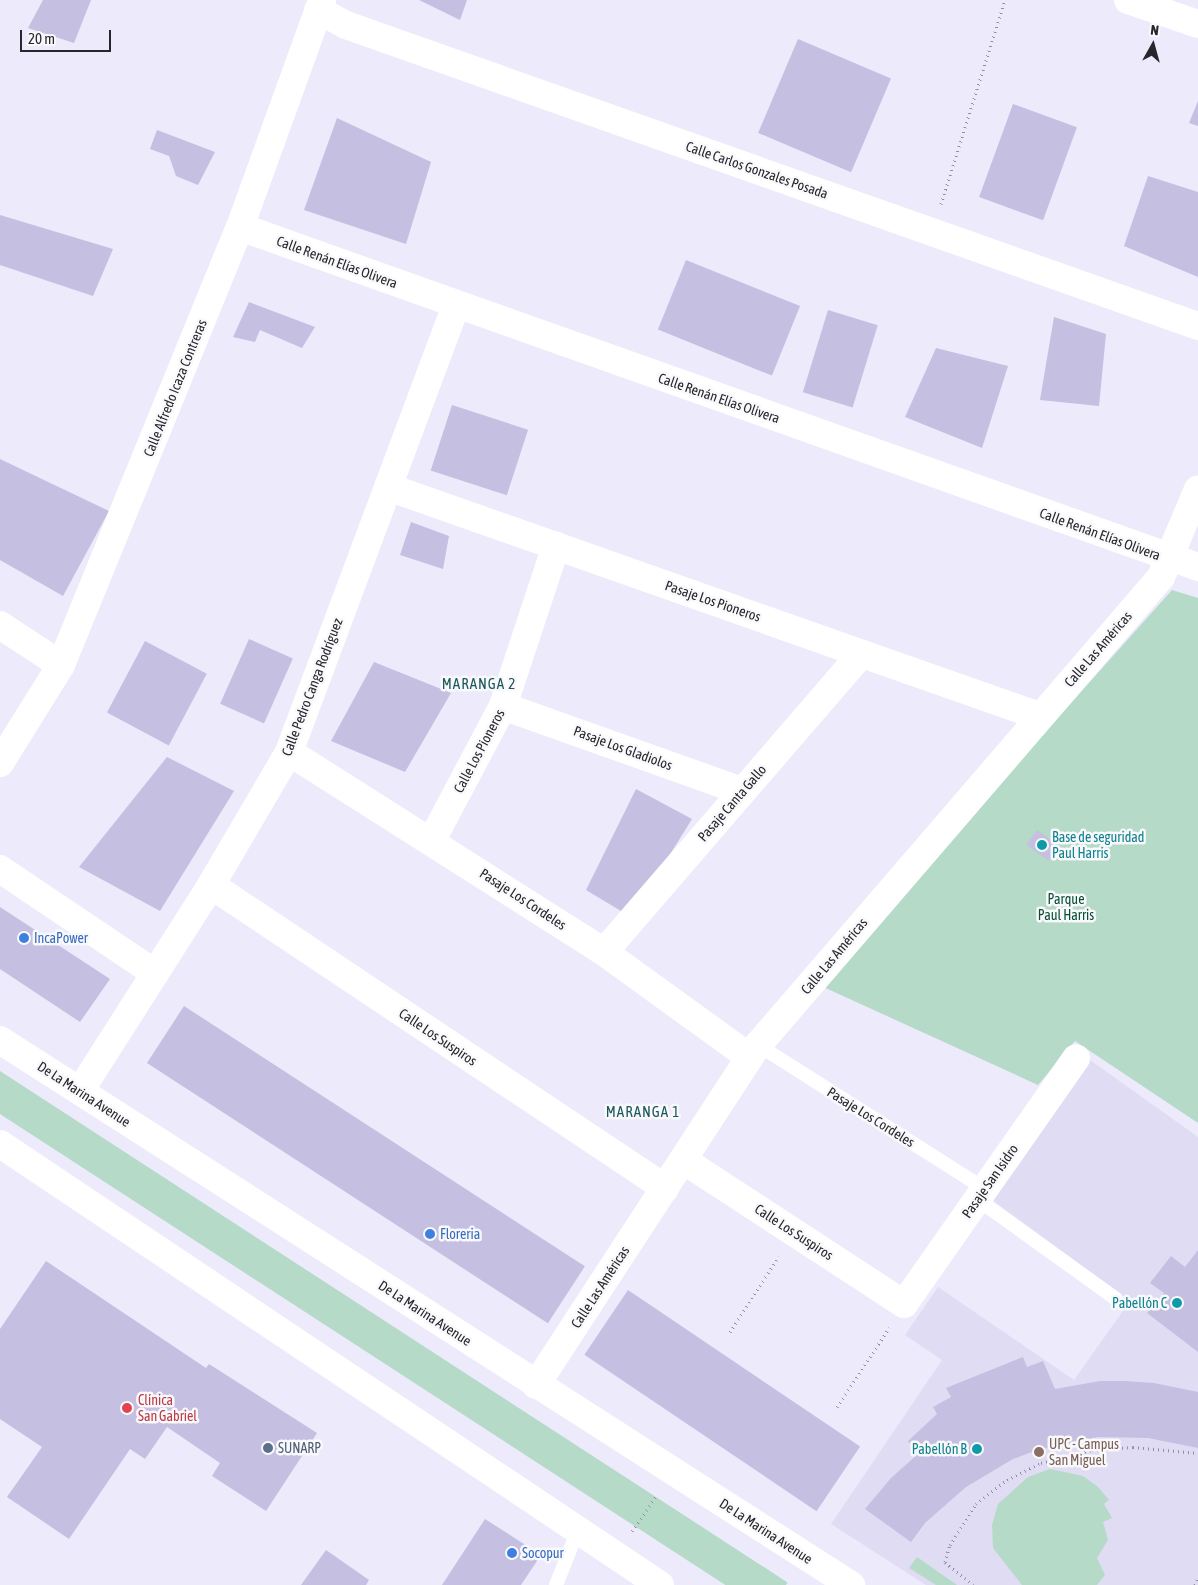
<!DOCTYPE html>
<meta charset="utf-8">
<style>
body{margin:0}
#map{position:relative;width:1198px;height:1585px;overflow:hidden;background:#eceafb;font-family:"Asap Condensed",sans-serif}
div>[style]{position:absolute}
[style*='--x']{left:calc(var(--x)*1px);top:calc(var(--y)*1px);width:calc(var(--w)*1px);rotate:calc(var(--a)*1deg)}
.built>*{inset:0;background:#e0dcf4}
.green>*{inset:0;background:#b5dac8;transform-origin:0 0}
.building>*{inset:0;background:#c5bfe1;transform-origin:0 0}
.path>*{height:3px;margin-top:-1.5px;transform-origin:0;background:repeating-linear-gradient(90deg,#92909c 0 1px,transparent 0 5px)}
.service>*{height:14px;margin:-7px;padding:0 7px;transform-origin:7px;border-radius:7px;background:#fff}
.minor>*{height:28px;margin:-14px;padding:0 14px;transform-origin:14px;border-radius:14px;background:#fff}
.primary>*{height:28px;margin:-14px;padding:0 14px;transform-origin:14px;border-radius:14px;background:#fff}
.dots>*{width:14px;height:14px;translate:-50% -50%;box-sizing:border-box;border:2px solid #f9f9fc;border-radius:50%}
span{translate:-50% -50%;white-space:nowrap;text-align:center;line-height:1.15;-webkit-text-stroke:5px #f9f9fc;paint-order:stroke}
.street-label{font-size:14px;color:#27262c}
.culture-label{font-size:14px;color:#0d838f}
.left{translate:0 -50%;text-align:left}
.right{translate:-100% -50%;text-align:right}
.park-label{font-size:14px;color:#074f36}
.shop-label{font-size:14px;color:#366cbe}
.health-label{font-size:14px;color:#be3a42}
.education-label{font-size:14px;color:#785e54}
.service-label{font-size:14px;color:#4e5e75}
.neighbourhood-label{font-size:15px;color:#1b575b;letter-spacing:1px}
.north{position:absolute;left:1128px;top:20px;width:50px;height:50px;-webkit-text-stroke:4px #f9f9fc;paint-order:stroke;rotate:7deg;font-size:14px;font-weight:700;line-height:20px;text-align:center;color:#27262c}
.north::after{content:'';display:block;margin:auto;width:18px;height:22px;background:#27262c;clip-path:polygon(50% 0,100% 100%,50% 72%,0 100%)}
.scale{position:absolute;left:20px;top:30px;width:91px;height:22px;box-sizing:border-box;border:2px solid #27262c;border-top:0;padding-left:6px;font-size:15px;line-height:18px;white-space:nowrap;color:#27262c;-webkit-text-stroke:4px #f9f9fc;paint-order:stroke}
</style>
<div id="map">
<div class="built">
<div style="clip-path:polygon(1090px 1060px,1198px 1137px,1198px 1585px,926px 1585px,831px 1524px,942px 1360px,905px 1335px,938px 1287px,1074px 1380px,1130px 1301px,991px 1199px)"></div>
</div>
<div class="green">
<div style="clip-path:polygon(1172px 590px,1198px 598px,1198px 1123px,1075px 1041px,1038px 1085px,819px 985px)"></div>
<div style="left:0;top:1071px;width:939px;height:36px;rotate:33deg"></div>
<div style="clip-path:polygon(1050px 1469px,1083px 1476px,1098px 1487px,1109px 1500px,1104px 1504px,1112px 1518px,1103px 1522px,1108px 1540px,1097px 1558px,1105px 1575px,1097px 1585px,1022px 1585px,993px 1548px,992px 1525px,998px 1504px,1028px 1477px)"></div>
<div style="clip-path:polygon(917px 1557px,957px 1585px,936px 1585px,909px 1568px)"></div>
</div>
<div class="building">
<div style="clip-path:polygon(43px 0,91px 0,74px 43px,28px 28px)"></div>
<div style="clip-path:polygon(419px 0,467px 0,460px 20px)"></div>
<div style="left:798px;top:39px;width:101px;height:102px;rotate:23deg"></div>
<div style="clip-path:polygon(1198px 101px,1198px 126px,1189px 123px)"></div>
<div style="left:1013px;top:104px;width:68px;height:99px;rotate:20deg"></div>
<div style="clip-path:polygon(337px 118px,431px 162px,406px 244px,304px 210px)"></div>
<div style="clip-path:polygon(157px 130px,215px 152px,198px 185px,176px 176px,169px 156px,150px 149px)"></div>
<div style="clip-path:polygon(1148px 176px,1198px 192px,1198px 277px,1124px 246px)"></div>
<div style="clip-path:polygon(0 215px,113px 249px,93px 296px,0 265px)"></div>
<div style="left:686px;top:260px;width:123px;height:75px;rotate:22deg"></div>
<div style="clip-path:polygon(249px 302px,315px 327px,302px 348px,260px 330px,255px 342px,233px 337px)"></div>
<div style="left:828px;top:310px;width:52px;height:86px;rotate:17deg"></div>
<div style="clip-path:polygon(1054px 317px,1106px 334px,1099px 406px,1040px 400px)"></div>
<div style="clip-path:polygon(936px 348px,1008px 366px,982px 448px,905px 417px)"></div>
<div style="left:452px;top:405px;width:80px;height:69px;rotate:18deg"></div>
<div style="clip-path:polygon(0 459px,109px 511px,63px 596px,0 560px)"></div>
<div style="clip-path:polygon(411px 522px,449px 536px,443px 569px,400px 555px)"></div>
<div style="left:249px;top:639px;width:48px;height:71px;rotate:24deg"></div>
<div style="left:145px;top:641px;width:70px;height:81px;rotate:28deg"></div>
<div style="clip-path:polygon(374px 662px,451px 693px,405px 772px,331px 741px)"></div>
<div style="clip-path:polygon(167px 757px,234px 791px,160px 911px,79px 867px)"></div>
<div style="clip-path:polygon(636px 789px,692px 819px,631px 917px,586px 890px)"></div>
<div style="left:1037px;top:830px;width:27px;height:18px;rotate:36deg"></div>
<div style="clip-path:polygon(0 907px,110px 979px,80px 1022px,0 969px)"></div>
<div style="left:184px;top:1006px;width:478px;height:68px;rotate:33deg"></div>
<div style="clip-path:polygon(1198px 1250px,1198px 1352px,1147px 1313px,1164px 1293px,1150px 1283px,1171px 1256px,1185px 1267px)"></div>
<div style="clip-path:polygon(46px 1261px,206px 1368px,209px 1364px,317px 1433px,266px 1511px,212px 1476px,220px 1463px,167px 1427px,145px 1459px,130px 1449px,69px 1539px,7px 1497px,42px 1447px,0 1419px,0 1329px)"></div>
<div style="left:628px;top:1290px;width:280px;height:78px;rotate:34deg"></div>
<div style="clip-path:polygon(1023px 1357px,1027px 1367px,1043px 1361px,1055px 1389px,1100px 1381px,1125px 1381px,1154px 1383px,1198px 1392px,1198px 1448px,1148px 1438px,1098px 1437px,1037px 1450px,1013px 1459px,966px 1487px,925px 1523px,911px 1542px,865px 1509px,891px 1478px,918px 1454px,908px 1441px,937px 1414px,933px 1407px,951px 1397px,946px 1388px)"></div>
<div style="clip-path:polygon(485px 1519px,541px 1555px,521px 1585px,442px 1585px)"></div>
<div style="clip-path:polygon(326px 1550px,369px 1580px,366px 1585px,301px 1585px)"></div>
</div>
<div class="path">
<div style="--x:941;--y:204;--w:214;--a:-72.6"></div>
<div style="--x:730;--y:1332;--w:90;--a:-57.2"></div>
<div style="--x:837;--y:1407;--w:95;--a:-56.6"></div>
<div style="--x:632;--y:1531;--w:44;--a:-55.2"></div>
<div style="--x:973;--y:1585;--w:36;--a:-141"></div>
<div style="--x:945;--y:1562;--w:18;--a:-74"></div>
<div style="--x:950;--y:1545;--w:49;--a:-57.6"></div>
<div style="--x:976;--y:1504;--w:39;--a:-38"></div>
<div style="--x:1007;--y:1480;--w:38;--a:-27"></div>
<div style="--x:1041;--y:1463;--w:53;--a:-14.3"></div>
<div style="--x:1092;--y:1450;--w:41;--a:-4.2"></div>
<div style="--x:1133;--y:1447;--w:65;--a:5.3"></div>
<div style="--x:1195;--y:1585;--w:9;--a:-69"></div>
</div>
<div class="service">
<div style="--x:758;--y:1045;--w:269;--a:32.4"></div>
<div style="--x:977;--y:1199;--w:171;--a:35.7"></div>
<div style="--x:556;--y:1585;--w:59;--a:-68.2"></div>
</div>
<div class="minor">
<div style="--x:1128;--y:0;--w:74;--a:18.9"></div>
<div style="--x:318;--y:10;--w:32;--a:28"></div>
<div style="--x:346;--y:25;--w:904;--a:19.46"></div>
<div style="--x:240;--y:227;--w:1017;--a:19.54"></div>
<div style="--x:388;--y:487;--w:690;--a:19.38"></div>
<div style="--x:0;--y:625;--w:73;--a:33.3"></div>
<div style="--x:503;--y:706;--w:254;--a:19.6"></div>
<div style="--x:289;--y:752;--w:373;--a:32.4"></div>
<div style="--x:604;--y:952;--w:179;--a:35.9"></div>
<div style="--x:0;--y:763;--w:115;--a:-58.1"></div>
<div style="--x:61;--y:665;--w:473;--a:-67.8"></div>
<div style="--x:240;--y:227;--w:241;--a:-70.1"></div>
<div style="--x:432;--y:840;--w:152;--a:-62.1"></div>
<div style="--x:503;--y:706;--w:169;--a:-71.7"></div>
<div style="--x:0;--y:869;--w:187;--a:33.9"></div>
<div style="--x:211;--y:885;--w:546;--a:33.72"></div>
<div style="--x:604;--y:952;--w:394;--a:-49.2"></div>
<div style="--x:80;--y:1091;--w:244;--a:-57.5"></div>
<div style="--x:211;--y:885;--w:154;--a:-59.6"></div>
<div style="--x:289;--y:752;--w:477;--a:-69.5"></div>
<div style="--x:683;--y:1160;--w:264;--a:33.1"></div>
<div style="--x:904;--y:1304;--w:300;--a:-55"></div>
<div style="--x:536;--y:1385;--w:406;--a:-56.9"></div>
<div style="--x:758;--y:1045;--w:618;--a:-49.27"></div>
<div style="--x:1161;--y:577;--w:95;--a:-67.2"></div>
</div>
<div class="primary">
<div style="--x:0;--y:1040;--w:1011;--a:32.64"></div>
<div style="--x:0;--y:1144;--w:794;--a:33.75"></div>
</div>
<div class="dots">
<div style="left:1042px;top:845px;background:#0f9aa8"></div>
<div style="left:24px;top:938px;background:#3f7fe0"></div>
<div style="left:430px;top:1234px;background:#3f7fe0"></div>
<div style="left:1177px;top:1303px;background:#0f9aa8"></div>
<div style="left:127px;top:1408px;background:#e0444e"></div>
<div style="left:268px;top:1448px;background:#5c6f8a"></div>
<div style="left:977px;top:1449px;background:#0f9aa8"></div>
<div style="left:1039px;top:1452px;background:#8d6e63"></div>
<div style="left:512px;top:1553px;background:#3f7fe0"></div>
</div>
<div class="street-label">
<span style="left:757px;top:170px;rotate:19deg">Calle Carlos Gonzales Posada</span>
<span style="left:337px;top:262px;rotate:20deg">Calle Renán Elías Olivera</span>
<span style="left:175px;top:388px;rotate:-68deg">Calle Alfredo Icaza Contreras</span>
<span style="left:719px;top:398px;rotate:19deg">Calle Renán Elías Olivera</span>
<span style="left:1100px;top:534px;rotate:20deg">Calle Renán Elías Olivera</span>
<span style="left:713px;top:601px;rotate:19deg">Pasaje Los Pioneros</span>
<span style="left:1098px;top:649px;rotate:-49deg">Calle Las Américas</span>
<span style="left:312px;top:687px;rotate:-69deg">Calle Pedro Canga Rodríguez</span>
<span style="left:623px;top:748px;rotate:20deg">Pasaje Los Gladiolos</span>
<span style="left:479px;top:751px;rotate:-62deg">Calle Los Pioneros</span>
<span style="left:732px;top:803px;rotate:-49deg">Pasaje Canta Gallo</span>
<span style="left:523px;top:899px;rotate:33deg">Pasaje Los Cordeles</span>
<span style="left:834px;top:956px;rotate:-50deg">Calle Las Américas</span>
<span style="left:438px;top:1037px;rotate:34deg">Calle Los Suspiros</span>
<span style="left:84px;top:1094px;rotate:33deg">De La Marina Avenue</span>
<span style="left:871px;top:1117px;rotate:32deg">Pasaje Los Cordeles</span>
<span style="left:990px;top:1181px;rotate:-55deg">Pasaje San Isidro</span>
<span style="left:794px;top:1232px;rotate:33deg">Calle Los Suspiros</span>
<span style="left:600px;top:1287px;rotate:-57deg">Calle Las Américas</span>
<span style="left:425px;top:1313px;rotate:33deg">De La Marina Avenue</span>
<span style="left:766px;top:1531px;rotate:33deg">De La Marina Avenue</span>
</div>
<div class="culture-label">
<span class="left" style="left:1052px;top:845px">Base de seguridad<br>Paul Harris</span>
<span class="right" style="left:1167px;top:1303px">Pabellón C</span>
<span class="right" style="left:967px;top:1449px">Pabellón B</span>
</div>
<div class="park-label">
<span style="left:1066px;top:907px">Parque<br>Paul Harris</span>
</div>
<div class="shop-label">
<span class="left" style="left:34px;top:938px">IncaPower</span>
<span class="left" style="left:440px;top:1234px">Floreria</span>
<span class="left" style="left:522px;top:1553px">Socopur</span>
</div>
<div class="health-label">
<span class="left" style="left:138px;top:1408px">Clínica<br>San Gabriel</span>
</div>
<div class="education-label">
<span class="left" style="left:1049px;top:1452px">UPC - Campus<br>San Miguel</span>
</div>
<div class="service-label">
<span class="left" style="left:278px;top:1448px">SUNARP</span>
</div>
<div class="neighbourhood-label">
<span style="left:479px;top:684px">MARANGA 2</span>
<span style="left:643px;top:1112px">MARANGA 1</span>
</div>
<div class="north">N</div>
<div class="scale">20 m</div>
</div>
